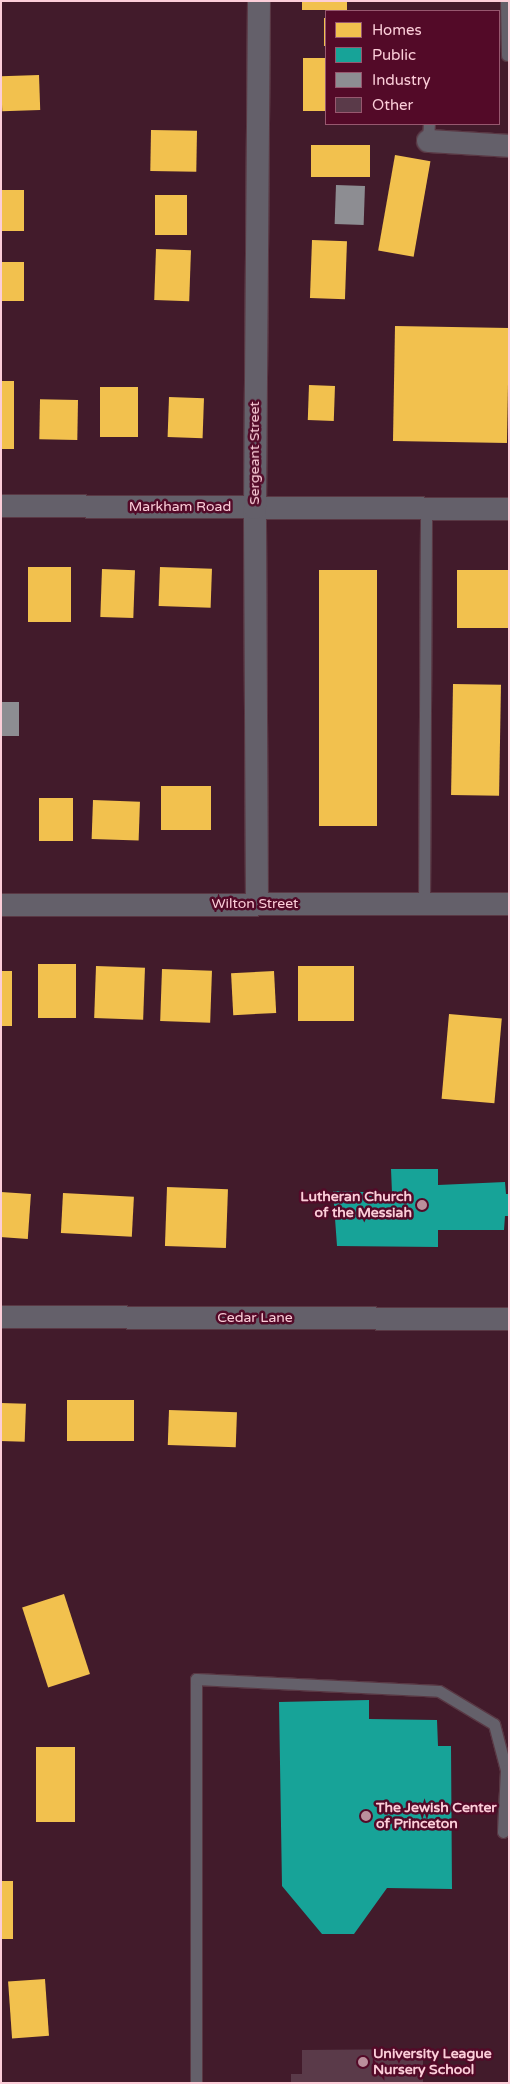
<!DOCTYPE html>
<style>
body{margin:0}
#map{position:relative;width:510px;height:2084px;overflow:hidden;background:#421b2b;font-family:"Varela Round",sans-serif}
div>[style]{position:absolute}
[style*='--x']{left:calc(var(--x)*1px);top:calc(var(--y)*1px);width:calc(var(--w)*1px);rotate:calc(var(--a)*1deg)}
.homes>*{inset:0;background:#f2c14e;transform-origin:0 0}
.public>*{inset:0;background:#17a398}
.industry>*{inset:0;background:#8d8d92;transform-origin:0 0}
.building>*{inset:0;background:#5a3a49}
.roads{filter:drop-shadow(1px 0 #593844) drop-shadow(-1px 0 #593844) drop-shadow(0 1px #593844) drop-shadow(0 -1px #593844)}
.lane>*{height:11px;margin:-5.5px;padding:0 5.5px;transform-origin:5.5px;border-radius:5.5px;background:#64606a}
.street>*{height:22px;margin:-11px;padding:0 11px;transform-origin:11px;border-radius:11px;background:#64606a}
.dots>*{width:14px;height:14px;translate:-50% -50%;box-sizing:border-box;border:2px solid #530a28;border-radius:50%}
span{translate:-50% -50%;white-space:nowrap;text-align:center;line-height:1.15;-webkit-text-stroke:5px #530a28;paint-order:stroke}
.street-label{font-size:14px;color:#fcced9}
.poi-label{font-size:14px;color:#fcced9;font-weight:700}
.right{translate:-100% -50%;text-align:right}
.left{translate:0 -50%;text-align:left}
.frame{position:absolute;inset:0;border:2px solid #fcced9;pointer-events:none}
.legend{position:absolute;left:325px;top:10px;width:175px;height:115px;box-sizing:border-box;background:#530a28;border:1px solid #97586f;margin:0;padding:6px 9px;list-style:none;font-size:15px;color:#fcced9}
.legend li{display:flex;align-items:center;gap:10px;height:25px}
.legend b{width:25px;border:1px solid #97586f}
</style>
<div id="map">
<div class="homes">
<div style="left:302px;top:1px;width:45px;height:9px"></div>
<div style="left:324px;top:18px;width:2px;height:28px"></div>
<div style="left:303px;top:58px;width:23px;height:53px"></div>
<div style="left:39px;top:75px;width:35px;height:38px;rotate:88deg"></div>
<div style="left:151px;top:130px;width:46px;height:41px;rotate:1deg"></div>
<div style="left:311px;top:145px;width:59px;height:32px"></div>
<div style="left:395px;top:155px;width:36px;height:97px;rotate:10deg"></div>
<div style="left:1px;top:190px;width:23px;height:41px"></div>
<div style="left:187px;top:195px;width:40px;height:32px;rotate:90deg"></div>
<div style="left:312px;top:240px;width:35px;height:58px;rotate:2deg"></div>
<div style="left:156px;top:249px;width:35px;height:51px;rotate:2deg"></div>
<div style="left:1px;top:262px;width:23px;height:39px"></div>
<div style="left:395px;top:326px;width:114px;height:115px;rotate:1deg"></div>
<div style="left:1px;top:381px;width:13px;height:68px"></div>
<div style="left:309px;top:385px;width:26px;height:35px;rotate:2deg"></div>
<div style="left:100px;top:387px;width:38px;height:50px"></div>
<div style="left:169px;top:397px;width:35px;height:40px;rotate:2deg"></div>
<div style="left:78px;top:400px;width:40px;height:38px;rotate:91deg"></div>
<div style="left:71px;top:567px;width:55px;height:43px;rotate:90deg"></div>
<div style="left:160px;top:567px;width:52px;height:39px;rotate:2deg"></div>
<div style="left:102px;top:569px;width:33px;height:48px;rotate:2deg"></div>
<div style="left:319px;top:570px;width:58px;height:256px"></div>
<div style="left:457px;top:570px;width:52px;height:58px"></div>
<div style="left:453px;top:684px;width:48px;height:111px;rotate:1deg"></div>
<div style="left:161px;top:786px;width:50px;height:44px"></div>
<div style="left:39px;top:798px;width:34px;height:43px"></div>
<div style="left:93px;top:800px;width:47px;height:39px;rotate:2deg"></div>
<div style="left:38px;top:964px;width:38px;height:54px"></div>
<div style="left:96px;top:966px;width:49px;height:52px;rotate:2deg"></div>
<div style="left:298px;top:966px;width:56px;height:55px"></div>
<div style="left:162px;top:969px;width:50px;height:52px;rotate:2deg"></div>
<div style="left:1px;top:971px;width:11px;height:55px"></div>
<div style="left:274px;top:971px;width:42px;height:43px;rotate:87deg"></div>
<div style="left:449px;top:1014px;width:53px;height:85px;rotate:5deg"></div>
<div style="left:167px;top:1187px;width:61px;height:59px;rotate:2deg"></div>
<div style="left:1px;top:1192px;width:30px;height:45px;rotate:4deg"></div>
<div style="left:63px;top:1193px;width:71px;height:40px;rotate:3deg"></div>
<div style="left:67px;top:1400px;width:67px;height:41px"></div>
<div style="left:1px;top:1403px;width:25px;height:38px;rotate:2deg"></div>
<div style="left:169px;top:1410px;width:68px;height:35px;rotate:2deg"></div>
<div style="left:64px;top:1594px;width:84px;height:44px;rotate:72deg"></div>
<div style="left:36px;top:1747px;width:39px;height:75px"></div>
<div style="left:1px;top:1881px;width:12px;height:58px"></div>
<div style="left:45px;top:1979px;width:57px;height:37px;rotate:86deg"></div>
</div>
<div class="public">
<div style="clip-path:polygon(391px 1169px,438px 1169px,438px 1185px,505px 1182px,506px 1194px,509px 1194px,509px 1216px,505px 1216px,504px 1230px,438px 1230px,438px 1247px,337px 1246px,333px 1191px,392px 1193px)"></div>
<div style="clip-path:polygon(369px 1700px,369px 1719px,437px 1720px,438px 1746px,451px 1746px,452px 1889px,387px 1888px,354px 1934px,322px 1934px,282px 1886px,279px 1702px)"></div>
</div>
<div class="industry">
<div style="left:336px;top:185px;width:29px;height:39px;rotate:2deg"></div>
<div style="left:1px;top:702px;width:18px;height:34px"></div>
</div>
<div class="building">
<div style="clip-path:polygon(423px 2049px,423px 2083px,291px 2083px,291px 2074px,302px 2074px,302px 2050px)"></div>
</div>
<div class="roads">
<div class="lane">
<div style="--x:506;--y:1;--w:54;--a:88.9"></div>
<div style="--x:428;--y:141;--w:17;--a:-87"></div>
<div style="--x:424;--y:904;--w:395;--a:-89.7"></div>
<div style="--x:196;--y:2083;--w:404;--a:-90"></div>
<div style="--x:196;--y:1679;--w:243;--a:2.8"></div>
<div style="--x:439;--y:1691;--w:64;--a:31"></div>
<div style="--x:494;--y:1724;--w:48;--a:75.4"></div>
<div style="--x:506;--y:1770;--w:62;--a:92.8"></div>
</div>
<div class="street">
<div style="--x:428;--y:141;--w:81;--a:3.5"></div>
<div style="--x:1;--y:506;--w:508;--a:0.34"></div>
<div style="--x:257;--y:904;--w:396;--a:-90.3"></div>
<div style="--x:255;--y:508;--w:507;--a:-89.55"></div>
<div style="--x:1;--y:905;--w:508;--a:-0.11"></div>
<div style="--x:1;--y:1317;--w:508;--a:0.23"></div>
</div>
</div>
<div class="dots">
<div style="left:422px;top:1205px;background:#bb8f9c"></div>
<div style="left:366px;top:1816px;background:#bb8f9c"></div>
<div style="left:363px;top:2062px;background:#bb8f9c"></div>
</div>
<div class="street-label">
<span style="left:255px;top:453px;rotate:-90deg">Sergeant Street</span>
<span style="left:180px;top:507px">Markham Road</span>
<span style="left:255px;top:904px">Wilton Street</span>
<span style="left:255px;top:1318px">Cedar Lane</span>
</div>
<div class="poi-label">
<span class="right" style="left:412px;top:1205px">Lutheran Church<br>of the Messiah</span>
<span class="left" style="left:376px;top:1816px">The Jewish Center<br>of Princeton</span>
<span class="left" style="left:373px;top:2062px">University League<br>Nursery School</span>
</div>
<div class="frame"></div>
<ul class="legend">
<li><b style="height:14px;background:#f2c14e"></b>Homes</li>
<li><b style="height:14px;background:#17a398"></b>Public</li>
<li><b style="height:14px;background:#8d8d92"></b>Industry</li>
<li><b style="height:14px;background:#5a3a49"></b>Other</li>
</ul>
</div>
